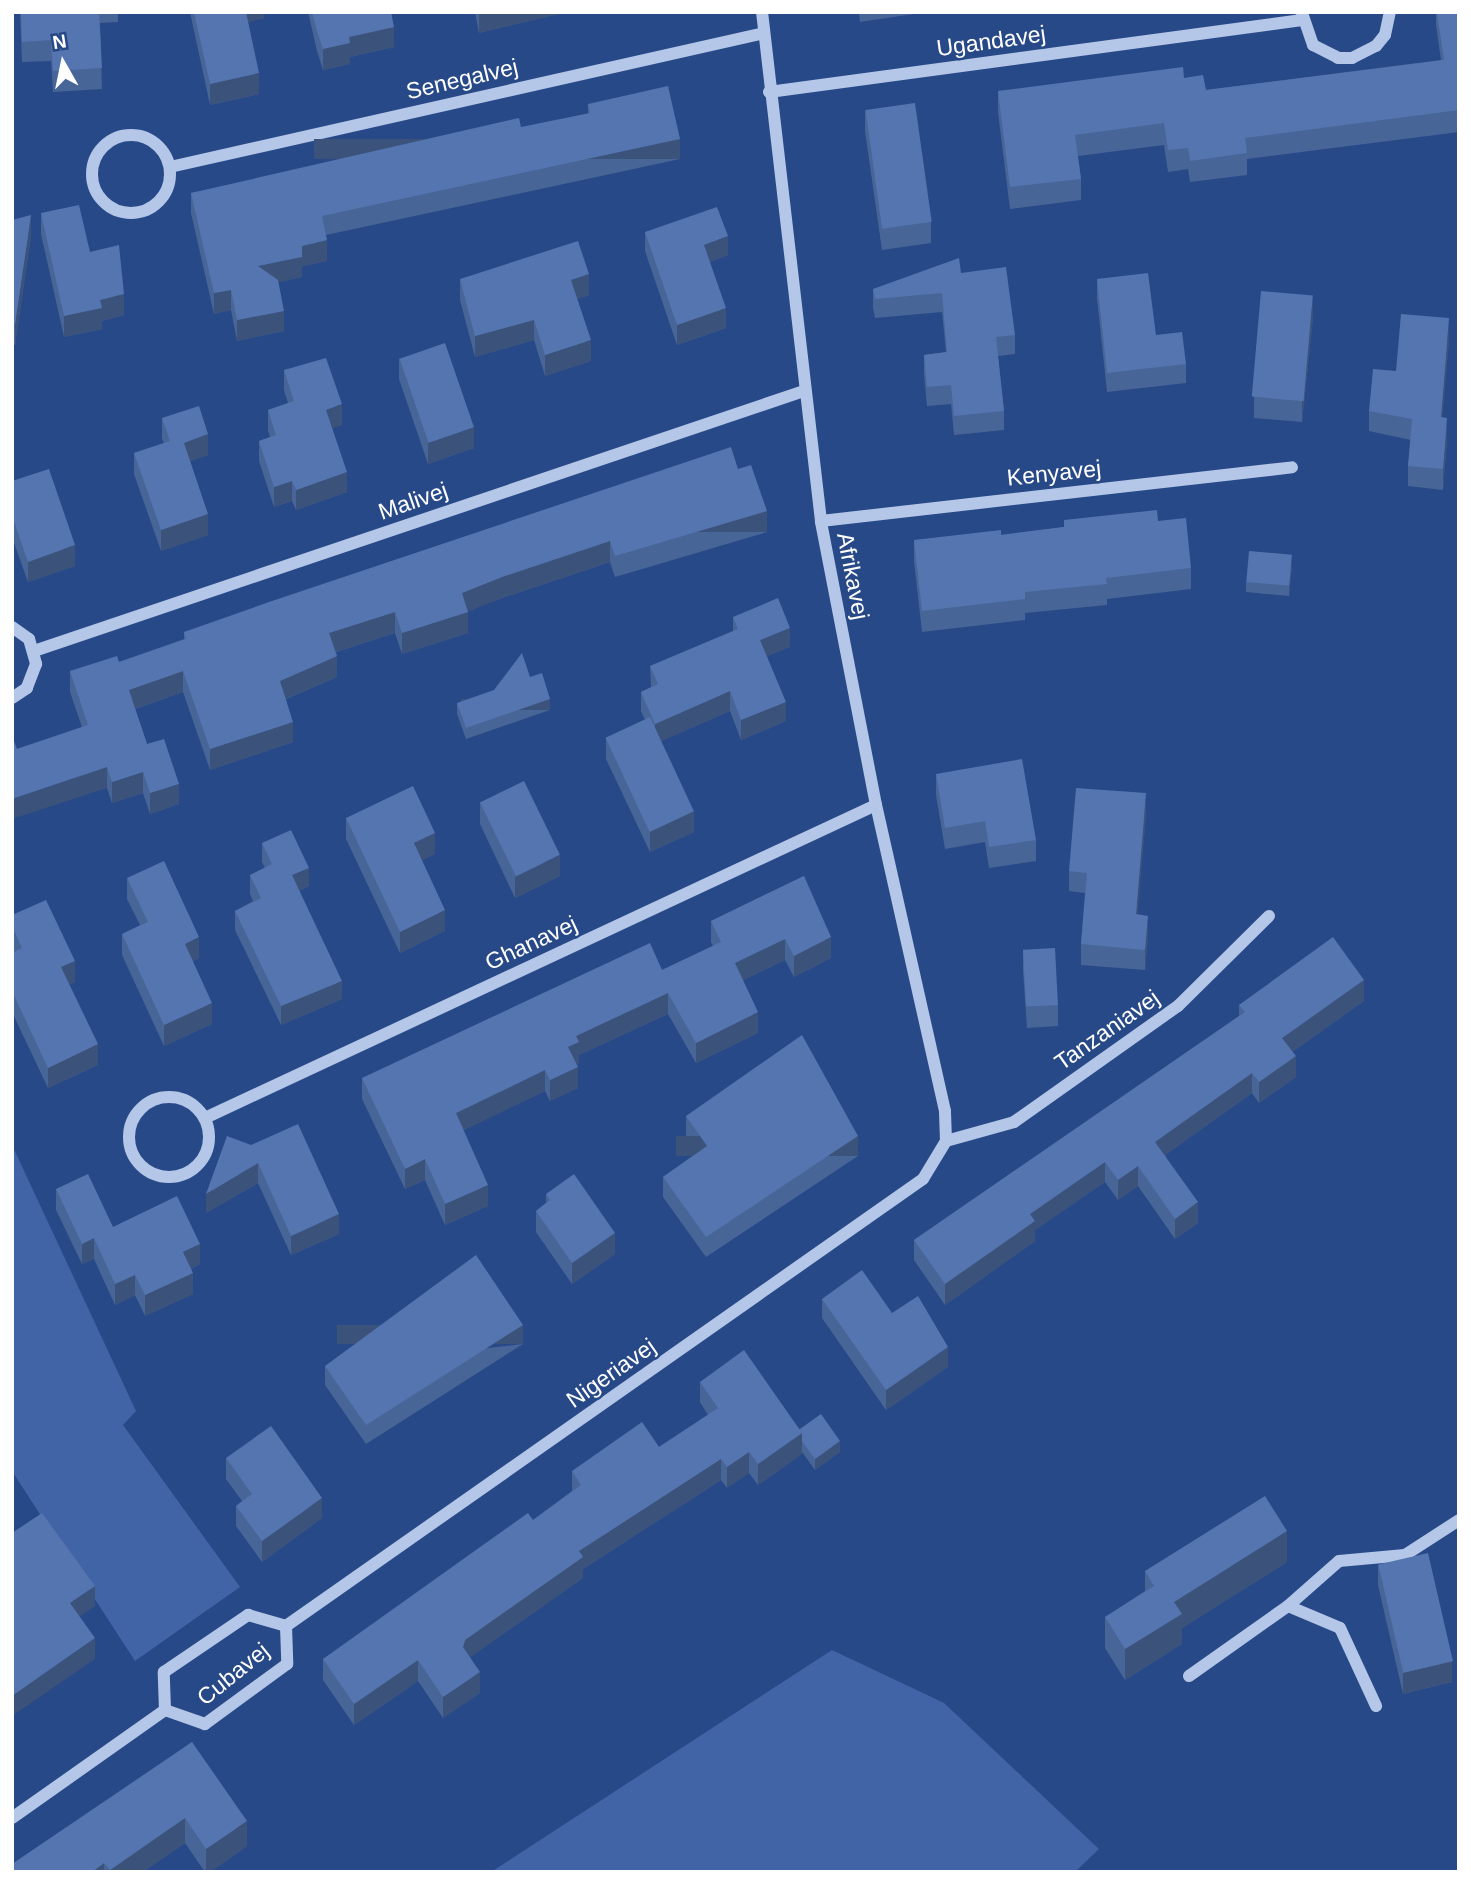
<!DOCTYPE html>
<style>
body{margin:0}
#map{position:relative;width:1471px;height:1884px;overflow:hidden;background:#284987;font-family:Helvetica,sans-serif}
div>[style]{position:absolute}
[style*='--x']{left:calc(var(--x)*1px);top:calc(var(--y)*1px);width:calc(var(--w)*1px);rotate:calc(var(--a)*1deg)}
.green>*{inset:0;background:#4064a5}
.minor>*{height:12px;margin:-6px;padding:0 6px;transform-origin:6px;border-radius:6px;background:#b4c7e8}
.minor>.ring{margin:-6px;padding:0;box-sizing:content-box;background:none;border:12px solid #b4c7e8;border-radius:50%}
.wall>*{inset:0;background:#486597}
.shaded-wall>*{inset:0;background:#3b527b;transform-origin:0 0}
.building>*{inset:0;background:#5475b0;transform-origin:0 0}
span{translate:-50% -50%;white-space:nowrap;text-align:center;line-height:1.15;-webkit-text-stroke:5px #284987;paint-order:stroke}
.street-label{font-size:23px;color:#fff}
.frame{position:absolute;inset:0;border:14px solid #fff;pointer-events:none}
.north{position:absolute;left:28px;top:28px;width:70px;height:70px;-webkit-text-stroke:5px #284987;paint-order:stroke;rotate:351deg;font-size:19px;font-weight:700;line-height:28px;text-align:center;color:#fff}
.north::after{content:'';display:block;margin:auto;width:24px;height:32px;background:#fff;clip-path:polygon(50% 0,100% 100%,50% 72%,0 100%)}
</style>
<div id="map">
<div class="green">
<div style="clip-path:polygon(12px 1145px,136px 1411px,123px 1425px,240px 1587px,135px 1661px,12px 1471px)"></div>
<div style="clip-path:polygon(832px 1650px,944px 1703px,1099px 1849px,1075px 1872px,491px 1872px)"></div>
</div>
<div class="minor">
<div style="--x:1302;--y:13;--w:34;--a:71"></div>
<div style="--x:1313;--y:45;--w:28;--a:27"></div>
<div style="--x:1338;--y:58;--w:14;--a:0"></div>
<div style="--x:1352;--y:58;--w:27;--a:-27"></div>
<div style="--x:1376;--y:46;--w:14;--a:-51"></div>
<div style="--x:1385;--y:35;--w:24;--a:-78"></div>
<div style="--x:769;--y:92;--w:538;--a:-7.69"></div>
<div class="ring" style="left:92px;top:135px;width:66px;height:66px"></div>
<div style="--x:170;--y:167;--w:609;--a:-12.71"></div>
<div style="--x:821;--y:521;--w:474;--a:-6.5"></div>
<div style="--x:12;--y:627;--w:21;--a:35"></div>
<div style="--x:29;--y:639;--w:26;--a:74"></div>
<div style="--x:36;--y:664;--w:26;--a:111"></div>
<div style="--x:27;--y:688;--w:18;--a:146"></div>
<div style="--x:34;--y:651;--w:813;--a:-18.66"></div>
<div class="ring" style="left:129px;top:1097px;width:68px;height:68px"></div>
<div style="--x:205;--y:1118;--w:740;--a:-25.01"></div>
<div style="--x:946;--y:1141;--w:71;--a:-15.6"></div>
<div style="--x:1014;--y:1122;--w:201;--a:-35.3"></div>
<div style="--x:1178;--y:1006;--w:128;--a:-44.7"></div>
<div style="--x:1288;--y:1606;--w:56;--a:22.9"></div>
<div style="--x:1340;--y:1628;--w:86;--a:65.2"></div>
<div style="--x:248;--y:1615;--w:40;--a:16"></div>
<div style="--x:286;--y:1626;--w:38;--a:88"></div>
<div style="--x:287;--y:1664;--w:102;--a:143.8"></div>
<div style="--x:205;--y:1724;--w:42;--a:-160.7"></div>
<div style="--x:165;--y:1710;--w:38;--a:-92"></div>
<div style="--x:164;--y:1672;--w:102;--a:-34.2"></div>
<div style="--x:286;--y:1626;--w:778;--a:-35.06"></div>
<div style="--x:923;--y:1179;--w:44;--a:-58.8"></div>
<div style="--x:946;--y:1141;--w:30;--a:-92"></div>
<div style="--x:945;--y:1111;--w:314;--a:-102.7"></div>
<div style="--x:876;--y:805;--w:289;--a:-101"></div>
<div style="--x:821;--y:521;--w:512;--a:-96.61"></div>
<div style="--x:1189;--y:1676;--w:121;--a:-35.3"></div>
<div style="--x:1288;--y:1606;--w:68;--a:-41.4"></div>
<div style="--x:1339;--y:1561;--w:66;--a:-5.2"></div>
<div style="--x:1405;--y:1555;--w:64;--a:-32.9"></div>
<div style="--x:12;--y:1818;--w:187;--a:-35.2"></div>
</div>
<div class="wall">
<div style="clip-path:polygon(20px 12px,118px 12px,118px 22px,100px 23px,102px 89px,53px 92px,51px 61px,22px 62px)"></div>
<div style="clip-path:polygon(190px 12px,264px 12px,264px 18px,248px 22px,259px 94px,210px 105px)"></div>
<div style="clip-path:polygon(308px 12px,391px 12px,394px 47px,350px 57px,350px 64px,323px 70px,317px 51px)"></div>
<div style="clip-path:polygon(475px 12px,563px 12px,563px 13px,479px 33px)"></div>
<div style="clip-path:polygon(859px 12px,914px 12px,914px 14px,860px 22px)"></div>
<div style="clip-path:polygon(1436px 12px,1459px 12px,1459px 132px,1247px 159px,1247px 175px,1190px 182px,1188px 169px,1168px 172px,1164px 145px,1078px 156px,1081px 179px,1081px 200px,1010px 209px,998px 112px,998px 91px,1184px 78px,1206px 90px,1441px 60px,1436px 25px)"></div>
<div style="clip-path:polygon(588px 104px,680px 159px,326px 235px,327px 261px,302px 266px,302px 277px,278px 282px,284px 331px,237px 341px,231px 310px,214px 314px,191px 213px,191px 193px,588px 114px)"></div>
<div style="clip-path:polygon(865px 110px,931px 222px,931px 243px,882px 250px,865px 131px)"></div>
<div style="clip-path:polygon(41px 213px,90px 252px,124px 315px,102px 321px,102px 329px,64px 337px,41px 234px)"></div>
<div style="clip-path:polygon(12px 220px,31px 236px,15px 345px,12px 345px)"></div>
<div style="clip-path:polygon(645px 232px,728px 255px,710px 262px,726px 328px,677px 345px,645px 251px)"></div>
<div style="clip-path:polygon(961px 273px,1015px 335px,1015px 354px,998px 356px,1004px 411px,1004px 430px,954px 435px,951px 404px,927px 406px,924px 374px,924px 355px,946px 352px,942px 312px,875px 318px,873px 308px,873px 289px)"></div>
<div style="clip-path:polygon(460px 279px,589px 295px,577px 299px,591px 361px,545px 376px,534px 340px,475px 357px,460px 300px)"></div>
<div style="clip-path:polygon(1097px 279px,1186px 364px,1186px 383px,1107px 392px,1097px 298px)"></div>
<div style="clip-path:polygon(1313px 317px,1302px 422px,1254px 418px,1254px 397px)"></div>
<div style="clip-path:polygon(1449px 339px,1442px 418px,1447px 439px,1443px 490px,1408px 486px,1408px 466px,1411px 440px,1369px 431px,1369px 411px,1396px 371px)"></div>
<div style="clip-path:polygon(399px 358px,474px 448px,428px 464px,399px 379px)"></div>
<div style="clip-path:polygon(284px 370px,342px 425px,332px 428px,347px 492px,296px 510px,292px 501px,274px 507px,259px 461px,259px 441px,270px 437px,268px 431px,268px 410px,288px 403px,284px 390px)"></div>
<div style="clip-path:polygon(162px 418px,208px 455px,190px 461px,208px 535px,161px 551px,134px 474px,134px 453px,164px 443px,162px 439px)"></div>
<div style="clip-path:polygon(738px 469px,767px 532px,615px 577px,610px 562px,502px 598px,468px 611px,468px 633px,402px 654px,395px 633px,336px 652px,337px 677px,286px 699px,293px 742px,210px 770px,183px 692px,135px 709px,147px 744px,179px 804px,150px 814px,143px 793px,112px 803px,107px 788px,17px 749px,82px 727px,70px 692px,70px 671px,119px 662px,184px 639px,184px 632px)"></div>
<div style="clip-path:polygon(12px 481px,75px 566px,28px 582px,12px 537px)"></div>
<div style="clip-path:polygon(1064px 520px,1158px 521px,1191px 568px,1191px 589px,1107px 599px,1107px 605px,1025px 613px,1025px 620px,922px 632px,914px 561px,914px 540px,1001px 535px,1064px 527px)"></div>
<div style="clip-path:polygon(1292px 566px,1289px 596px,1246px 592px,1246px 582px)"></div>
<div style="clip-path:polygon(733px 617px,790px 647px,767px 656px,786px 721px,741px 740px,730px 711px,661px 741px,694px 832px,650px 852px,606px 759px,606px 738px,645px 720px,641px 711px,641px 692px,651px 687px,650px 666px,733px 631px)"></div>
<div style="clip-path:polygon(457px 703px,550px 710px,466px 739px,457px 714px)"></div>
<div style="clip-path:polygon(936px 774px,1036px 840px,1036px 861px,989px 868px,985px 842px,945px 849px,936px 795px)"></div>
<div style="clip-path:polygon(480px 803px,560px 876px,515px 898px,480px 824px)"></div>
<div style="clip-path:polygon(1146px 814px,1137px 915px,1148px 936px,1145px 970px,1081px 965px,1081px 944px,1085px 893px,1069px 891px,1069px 871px)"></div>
<div style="clip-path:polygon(346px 818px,435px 854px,422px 860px,445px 931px,400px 953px,346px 839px)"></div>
<div style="clip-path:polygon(262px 843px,309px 886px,299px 891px,342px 999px,281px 1025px,235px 930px,235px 911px,253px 901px,250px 894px,250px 875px,265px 868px,262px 862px)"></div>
<div style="clip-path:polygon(804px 876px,831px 958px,794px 977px,785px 960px,743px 980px,758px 1033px,696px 1063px,668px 1014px,579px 1055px,579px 1063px,576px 1064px,578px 1088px,550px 1101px,545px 1091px,463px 1130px,488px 1206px,445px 1225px,425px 1180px,405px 1189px,362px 1099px,362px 1078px,662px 970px,713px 946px,711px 942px,711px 921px)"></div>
<div style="clip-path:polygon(127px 878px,199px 958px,193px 961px,212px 1024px,164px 1046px,122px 955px,122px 934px,140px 925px,127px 899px)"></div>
<div style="clip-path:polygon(12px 915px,75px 982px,69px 984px,98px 1065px,48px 1088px,12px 1012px,12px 953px,14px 952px,12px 947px)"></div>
<div style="clip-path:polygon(1023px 949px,1058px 1005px,1058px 1026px,1027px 1028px,1023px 970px)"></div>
<div style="clip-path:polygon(1364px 1001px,1292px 1052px,1296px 1077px,1259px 1103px,1252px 1093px,1165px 1155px,1198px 1223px,1175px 1239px,1138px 1186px,1118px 1200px,1105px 1182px,1035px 1230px,1035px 1241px,945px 1305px,914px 1260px,914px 1240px,1239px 1016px,1239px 1005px)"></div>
<div style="clip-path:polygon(686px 1116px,858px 1156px,706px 1257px,663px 1197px,663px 1177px,698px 1152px,686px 1136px)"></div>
<div style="clip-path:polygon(227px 1136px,339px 1234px,291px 1255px,258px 1183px,206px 1213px)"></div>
<div style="clip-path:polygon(56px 1189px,113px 1227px,200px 1264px,191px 1269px,193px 1294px,145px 1316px,135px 1295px,115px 1305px,94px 1259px,82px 1264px,56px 1210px)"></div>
<div style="clip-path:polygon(546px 1194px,615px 1254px,572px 1284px,536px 1232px,536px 1211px,546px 1203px)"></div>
<div style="clip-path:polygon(822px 1299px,892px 1313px,948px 1367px,886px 1410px,822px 1318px)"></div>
<div style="clip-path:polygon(523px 1344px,366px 1444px,325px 1385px,325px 1366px)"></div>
<div style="clip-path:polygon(700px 1382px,800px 1429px,840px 1452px,815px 1470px,802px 1452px,802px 1454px,758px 1485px,749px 1473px,727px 1488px,721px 1480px,583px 1569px,583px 1578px,470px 1657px,480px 1693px,443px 1718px,418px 1681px,354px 1725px,323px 1680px,323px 1659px,533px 1520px,572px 1491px,572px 1471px,659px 1447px,708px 1415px,700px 1402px)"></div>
<div style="clip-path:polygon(226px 1458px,322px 1518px,262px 1562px,236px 1526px,236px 1506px,242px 1501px,226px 1479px)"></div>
<div style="clip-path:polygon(1287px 1562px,1182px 1628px,1182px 1644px,1125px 1680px,1105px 1648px,1105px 1617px,1145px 1591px,1145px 1571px)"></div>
<div style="clip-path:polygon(1378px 1564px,1452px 1682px,1403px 1694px,1378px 1585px)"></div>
<div style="clip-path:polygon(192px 1742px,247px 1846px,210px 1872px,205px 1872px,185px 1843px,143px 1872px,12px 1872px)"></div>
</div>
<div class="shaded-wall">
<div style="clip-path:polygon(244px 12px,264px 12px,264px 18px,244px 23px)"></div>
<div style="clip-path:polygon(487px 12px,563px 12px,563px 13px,479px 33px,479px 14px)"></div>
<div style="clip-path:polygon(394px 27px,394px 47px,350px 57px,350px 64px,323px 70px,323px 49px,349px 37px)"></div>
<div style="clip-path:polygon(259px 73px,259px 94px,210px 105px,210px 84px)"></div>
<div style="left:680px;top:139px;width:20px;height:366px;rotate:90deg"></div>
<div style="clip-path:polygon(31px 215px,31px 236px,15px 345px,15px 324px)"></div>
<div style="clip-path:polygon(728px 236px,728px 255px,704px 264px,704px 245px)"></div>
<div style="clip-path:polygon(327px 240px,327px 261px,302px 266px,302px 277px,258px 287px,258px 266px,302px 246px)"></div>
<div style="clip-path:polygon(589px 274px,589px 295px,571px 301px,571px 280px)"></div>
<div style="clip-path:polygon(231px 290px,231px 310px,214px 314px,214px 293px)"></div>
<div style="clip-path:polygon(124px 294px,124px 315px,102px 321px,102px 329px,64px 337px,64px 316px,100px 300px)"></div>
<div style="clip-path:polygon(1313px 296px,1313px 317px,1302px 422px,1302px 401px)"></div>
<div style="clip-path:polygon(726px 308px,726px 328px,677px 345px,677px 325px)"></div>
<div style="clip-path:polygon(284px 311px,284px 331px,237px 341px,237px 320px)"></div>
<div style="clip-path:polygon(1449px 318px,1449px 339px,1441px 438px,1441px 417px)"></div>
<div style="clip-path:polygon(534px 320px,534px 340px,475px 357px,475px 336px)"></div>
<div style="clip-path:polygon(591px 340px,591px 361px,545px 376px,545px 355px)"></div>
<div style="clip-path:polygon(342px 404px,342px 425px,326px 430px,326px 410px)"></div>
<div style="clip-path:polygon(1447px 418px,1447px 439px,1443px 490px,1443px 469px)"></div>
<div style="clip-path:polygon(474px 427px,474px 448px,428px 464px,428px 443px)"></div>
<div style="clip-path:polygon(208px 434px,208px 455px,184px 463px,184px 443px)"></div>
<div style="clip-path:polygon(347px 472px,347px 492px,296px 510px,296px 490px)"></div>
<div style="clip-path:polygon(292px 481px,292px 501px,274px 507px,274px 487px)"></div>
<div style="left:767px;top:511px;width:21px;height:159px;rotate:90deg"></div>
<div style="clip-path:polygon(208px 514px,208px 535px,161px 551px,161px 530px)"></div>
<div style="clip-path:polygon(610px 541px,610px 562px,502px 598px,462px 614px,462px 593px,502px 577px)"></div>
<div style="clip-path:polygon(75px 545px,75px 566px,28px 582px,28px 562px)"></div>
<div style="clip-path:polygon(1292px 555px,1292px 566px,1289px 596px,1289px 586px)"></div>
<div style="clip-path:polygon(395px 612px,395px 633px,329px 654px,329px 633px)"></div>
<div style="clip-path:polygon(468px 612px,468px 633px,402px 654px,402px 633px)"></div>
<div style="clip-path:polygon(790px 628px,790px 647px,760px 659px,760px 640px)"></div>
<div style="clip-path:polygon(337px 656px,337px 677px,280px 701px,280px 681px)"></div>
<div style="clip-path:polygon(183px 671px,183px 692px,129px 711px,129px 690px)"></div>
<div style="clip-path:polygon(730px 691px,730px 711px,655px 744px,655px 724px)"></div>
<div style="left:550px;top:699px;width:11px;height:89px;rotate:90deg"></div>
<div style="clip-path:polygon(786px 702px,786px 721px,741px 740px,741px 720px)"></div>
<div style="clip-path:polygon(293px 722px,293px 742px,210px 770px,210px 749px)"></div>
<div style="clip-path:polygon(107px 767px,107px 788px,12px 819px,12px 799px)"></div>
<div style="clip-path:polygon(143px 772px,143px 793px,112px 803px,112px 782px)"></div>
<div style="clip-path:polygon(179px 784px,179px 804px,150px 814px,150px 793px)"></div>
<div style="clip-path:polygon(1146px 793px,1146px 814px,1136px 935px,1136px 914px)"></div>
<div style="clip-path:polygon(694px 811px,694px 832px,650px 852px,650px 831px)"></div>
<div style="clip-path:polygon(435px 833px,435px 854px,414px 864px,414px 843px)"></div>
<div style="clip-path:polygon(560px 855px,560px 876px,515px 898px,515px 877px)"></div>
<div style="clip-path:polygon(309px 868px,309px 886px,292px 894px,292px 875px)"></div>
<div style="clip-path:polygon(445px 910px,445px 931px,400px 953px,400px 932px)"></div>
<div style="clip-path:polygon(1148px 916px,1148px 936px,1145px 970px,1145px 950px)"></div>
<div style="clip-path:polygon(199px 937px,199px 958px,185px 964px,185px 944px)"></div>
<div style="clip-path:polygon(831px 937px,831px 958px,794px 977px,794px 956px)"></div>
<div style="clip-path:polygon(785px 939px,785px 960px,735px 984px,735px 963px)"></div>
<div style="clip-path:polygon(75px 961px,75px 982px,61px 988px,61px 967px)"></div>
<div style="clip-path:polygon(1364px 980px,1364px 1001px,1282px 1059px,1282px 1038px)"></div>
<div style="clip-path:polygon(342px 981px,342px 999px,281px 1025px,281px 1006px)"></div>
<div style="clip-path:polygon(668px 993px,668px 1014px,579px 1055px,579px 1063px,568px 1068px,568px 1047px,576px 1036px)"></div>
<div style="clip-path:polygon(212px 1003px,212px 1024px,164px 1046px,164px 1025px)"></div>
<div style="clip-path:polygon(758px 1012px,758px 1033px,696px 1063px,696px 1043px)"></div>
<div style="clip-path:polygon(98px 1044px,98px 1065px,48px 1088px,48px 1068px)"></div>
<div style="clip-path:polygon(1296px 1056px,1296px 1077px,1259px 1103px,1259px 1082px)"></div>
<div style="clip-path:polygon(578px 1067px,578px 1088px,550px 1101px,550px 1080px)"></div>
<div style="clip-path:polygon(545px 1070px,545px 1091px,456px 1134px,456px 1113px)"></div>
<div style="clip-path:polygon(1252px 1073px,1252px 1093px,1155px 1162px,1155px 1142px)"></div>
<div style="left:858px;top:1136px;width:20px;height:182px;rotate:90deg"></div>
<div style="clip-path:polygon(425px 1159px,425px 1180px,405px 1189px,405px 1169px)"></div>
<div style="clip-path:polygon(1105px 1162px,1105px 1182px,1035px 1230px,1035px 1241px,945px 1305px,945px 1284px,1030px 1214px)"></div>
<div style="clip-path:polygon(258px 1163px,258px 1183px,206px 1213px,206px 1194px)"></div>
<div style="clip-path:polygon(1138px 1166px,1138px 1186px,1118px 1200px,1118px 1180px)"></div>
<div style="clip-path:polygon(488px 1185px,488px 1206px,445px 1225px,445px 1204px)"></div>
<div style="clip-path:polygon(1198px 1202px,1198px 1223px,1175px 1239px,1175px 1219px)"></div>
<div style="clip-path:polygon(339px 1214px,339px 1234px,291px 1255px,291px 1236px)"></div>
<div style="clip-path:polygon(615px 1233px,615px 1254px,572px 1284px,572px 1263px)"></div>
<div style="clip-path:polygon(94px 1238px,94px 1259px,82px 1264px,82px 1244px)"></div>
<div style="clip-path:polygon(200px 1244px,200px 1264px,183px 1273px,183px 1252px)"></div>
<div style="clip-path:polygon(193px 1273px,193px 1294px,145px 1316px,145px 1295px)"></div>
<div style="clip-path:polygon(135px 1275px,135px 1295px,115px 1305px,115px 1284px)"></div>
<div style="left:523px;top:1325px;width:19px;height:186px;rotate:90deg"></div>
<div style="clip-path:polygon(948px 1347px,948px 1367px,886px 1410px,886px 1390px)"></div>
<div style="clip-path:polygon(802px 1433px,802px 1454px,758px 1485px,758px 1464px)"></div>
<div style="clip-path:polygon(840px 1441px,840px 1452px,815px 1470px,815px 1459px)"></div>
<div style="clip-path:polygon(749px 1452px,749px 1473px,727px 1488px,727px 1467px)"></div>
<div style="clip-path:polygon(721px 1459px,721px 1480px,583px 1569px,583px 1578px,465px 1661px,463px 1647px,465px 1640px,579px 1551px)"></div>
<div style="clip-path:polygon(322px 1498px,322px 1518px,262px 1562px,262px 1541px)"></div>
<div style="clip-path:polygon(1287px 1531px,1287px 1562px,1182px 1628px,1182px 1644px,1125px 1680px,1125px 1649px,1174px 1602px)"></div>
<div style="clip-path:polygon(95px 1586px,95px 1606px,70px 1623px,70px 1603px)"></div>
<div style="clip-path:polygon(95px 1638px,95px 1659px,12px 1716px,12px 1696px)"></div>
<div style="clip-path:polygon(418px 1660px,418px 1681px,354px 1725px,354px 1704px)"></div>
<div style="clip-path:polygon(1452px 1661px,1452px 1682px,1403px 1694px,1403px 1673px)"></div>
<div style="clip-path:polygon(480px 1672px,480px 1693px,443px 1718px,443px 1697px)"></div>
<div style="clip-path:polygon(185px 1818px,185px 1843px,143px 1872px,110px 1872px,110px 1870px)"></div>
<div style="clip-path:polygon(247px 1821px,247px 1846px,210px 1872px,206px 1872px,206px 1849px)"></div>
<div style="clip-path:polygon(104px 1863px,104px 1872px,92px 1872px)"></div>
</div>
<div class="building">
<div style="clip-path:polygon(21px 12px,99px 12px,102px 68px,53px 71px,51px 40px,22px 42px)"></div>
<div style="clip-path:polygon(194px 12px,246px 12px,259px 73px,210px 84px)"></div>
<div style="clip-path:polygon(312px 12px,391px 12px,394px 27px,349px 37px,350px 43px,323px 49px,317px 31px)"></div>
<div style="clip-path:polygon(1437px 12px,1459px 12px,1459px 110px,1245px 138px,1247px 153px,1190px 161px,1188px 148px,1168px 150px,1164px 123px,1075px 135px,1081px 179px,1010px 187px,998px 91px,1183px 67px,1184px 78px,1203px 75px,1206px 90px,1444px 60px)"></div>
<div style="clip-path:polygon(668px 86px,680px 139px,322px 216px,327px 240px,302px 246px,302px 257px,258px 266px,278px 280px,284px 311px,237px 320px,231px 290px,214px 293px,191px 193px,519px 118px,521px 127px,590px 113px,588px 104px)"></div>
<div style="left:915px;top:103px;width:120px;height:50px;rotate:82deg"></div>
<div style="clip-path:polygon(79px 205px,90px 252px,119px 245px,124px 294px,100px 300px,102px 308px,64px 316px,41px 213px)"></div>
<div style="clip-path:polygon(717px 207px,728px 236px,704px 245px,726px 308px,677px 325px,645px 232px)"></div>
<div style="clip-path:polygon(31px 215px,15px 324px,12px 324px,12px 220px)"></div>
<div style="clip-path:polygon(578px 241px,589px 274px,571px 280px,591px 340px,545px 355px,534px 320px,475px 336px,460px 279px)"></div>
<div style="clip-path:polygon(959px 258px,961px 273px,1006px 267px,1015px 335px,996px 337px,1004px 411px,954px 416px,951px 385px,927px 387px,924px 355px,947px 352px,942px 293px,875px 299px,873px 289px)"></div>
<div style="clip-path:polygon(1148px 273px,1156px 335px,1182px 332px,1186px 364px,1107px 373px,1097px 279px)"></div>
<div style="left:1261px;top:291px;width:52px;height:106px;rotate:5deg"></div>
<div style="clip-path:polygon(1401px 314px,1449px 318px,1441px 417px,1447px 418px,1443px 469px,1408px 466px,1412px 419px,1369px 411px,1373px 369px,1396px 371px)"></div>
<div style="left:445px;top:343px;width:89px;height:48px;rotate:71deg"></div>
<div style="clip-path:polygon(326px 358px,342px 404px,326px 410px,347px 472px,296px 490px,292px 481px,274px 487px,259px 441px,276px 435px,268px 410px,294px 401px,284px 370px)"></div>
<div style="clip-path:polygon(199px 406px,208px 434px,184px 443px,208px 514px,161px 530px,134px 453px,170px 441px,162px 418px)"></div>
<div style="clip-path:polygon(731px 447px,738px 469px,751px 465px,767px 511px,615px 556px,610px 541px,502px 577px,462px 593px,468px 612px,402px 633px,395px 612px,329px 633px,337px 656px,280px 681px,293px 722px,210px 749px,183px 671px,129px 690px,147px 744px,164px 739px,179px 784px,150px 793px,143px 772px,112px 782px,107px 767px,12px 799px,12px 736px,17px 749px,88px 725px,70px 671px,117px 656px,119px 662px,186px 639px,184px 632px,272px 601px)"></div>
<div style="clip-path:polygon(49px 469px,75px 545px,28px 562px,12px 516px,12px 481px)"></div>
<div style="clip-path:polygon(1157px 510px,1158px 521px,1186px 518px,1191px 568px,1106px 578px,1107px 584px,1025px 592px,1025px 599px,922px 611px,914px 540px,1001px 530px,1001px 535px,1064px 527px,1064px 520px)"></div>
<div style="left:1249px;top:551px;width:43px;height:31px;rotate:5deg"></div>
<div style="clip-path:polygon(778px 598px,790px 628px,760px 640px,786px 702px,741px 720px,730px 691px,655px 724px,641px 692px,658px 684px,650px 666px,738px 629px,733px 617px)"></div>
<div style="clip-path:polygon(522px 653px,530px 677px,542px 673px,550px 699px,466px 728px,457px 703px,494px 690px)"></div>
<div style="left:650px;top:717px;width:104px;height:49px;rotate:65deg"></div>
<div style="clip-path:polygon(1022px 759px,1036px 840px,989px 847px,985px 821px,945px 828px,936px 774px)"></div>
<div style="left:524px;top:781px;width:82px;height:49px;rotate:64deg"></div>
<div style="clip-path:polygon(413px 786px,435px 833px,414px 843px,445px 910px,400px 932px,346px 818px)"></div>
<div style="clip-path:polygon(1076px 788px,1146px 793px,1136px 914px,1148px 916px,1145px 950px,1081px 944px,1087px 873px,1069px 871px)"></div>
<div style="clip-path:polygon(291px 830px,309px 868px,292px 875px,342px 981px,281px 1006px,235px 911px,261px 898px,250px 875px,272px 864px,262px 843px)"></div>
<div style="clip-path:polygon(164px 861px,199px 937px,185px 944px,212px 1003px,164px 1025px,122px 934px,148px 922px,127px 878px)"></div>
<div style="clip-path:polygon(804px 876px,831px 937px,794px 956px,785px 939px,735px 963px,758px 1012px,696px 1043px,668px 993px,576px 1036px,579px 1042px,568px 1047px,578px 1067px,550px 1080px,545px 1070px,456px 1113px,488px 1185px,445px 1204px,425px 1159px,405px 1169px,362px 1078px,650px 943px,662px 970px,721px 942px,711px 921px)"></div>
<div style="clip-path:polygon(46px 900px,75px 961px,61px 967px,98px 1044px,48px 1068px,12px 991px,12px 953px,22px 948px,12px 926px,12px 915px)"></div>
<div style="clip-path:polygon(1333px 937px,1364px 980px,1282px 1038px,1296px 1056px,1259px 1082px,1252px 1073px,1155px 1142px,1198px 1202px,1175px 1219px,1138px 1166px,1118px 1180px,1105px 1162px,1030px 1214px,1035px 1221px,945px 1284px,914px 1240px,1245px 1012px,1239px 1005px)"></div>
<div style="left:1055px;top:948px;width:57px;height:32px;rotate:87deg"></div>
<div style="clip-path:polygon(802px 1035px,858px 1136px,706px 1237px,663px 1177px,707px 1146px,686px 1116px)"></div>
<div style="clip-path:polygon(298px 1124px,339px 1214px,291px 1236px,258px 1163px,206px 1194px,227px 1136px,251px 1145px)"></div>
<div style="clip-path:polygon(88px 1174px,113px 1227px,177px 1196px,200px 1244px,183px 1252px,193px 1273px,145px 1295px,135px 1275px,115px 1284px,94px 1238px,82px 1244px,56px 1189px)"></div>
<div style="clip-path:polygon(574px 1174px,615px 1233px,572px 1263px,536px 1211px,550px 1200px,546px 1194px)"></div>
<div style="clip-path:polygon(476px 1255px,523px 1325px,366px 1425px,325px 1366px)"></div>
<div style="clip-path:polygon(862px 1270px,892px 1313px,918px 1296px,948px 1347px,886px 1390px,822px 1299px)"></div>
<div style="clip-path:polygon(744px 1350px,802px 1433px,758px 1464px,749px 1452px,727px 1467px,721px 1459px,579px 1551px,583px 1557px,465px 1640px,463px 1647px,480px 1672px,443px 1697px,418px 1660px,354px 1704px,323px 1659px,528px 1513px,533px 1520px,581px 1485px,572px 1471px,642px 1422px,659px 1447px,718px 1408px,700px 1382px)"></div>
<div style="clip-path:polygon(821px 1414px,840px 1441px,815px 1459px,802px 1441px,802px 1433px,800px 1429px)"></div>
<div style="clip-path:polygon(271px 1426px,322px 1498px,262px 1541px,236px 1506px,252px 1494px,226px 1458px)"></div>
<div style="clip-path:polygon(1265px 1496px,1287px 1531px,1174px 1602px,1182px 1614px,1125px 1649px,1105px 1617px,1154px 1586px,1145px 1571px)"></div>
<div style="clip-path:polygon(42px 1513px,95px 1586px,70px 1603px,95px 1638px,12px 1696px,12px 1533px)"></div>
<div style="left:1428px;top:1553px;width:111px;height:51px;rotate:77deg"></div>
<div style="clip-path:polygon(192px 1742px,247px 1821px,206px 1849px,185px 1818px,110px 1870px,104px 1863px,92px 1872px,12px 1872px,12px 1864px)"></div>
</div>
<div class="street-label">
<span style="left:991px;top:41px;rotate:-8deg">Ugandavej</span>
<span style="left:462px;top:79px;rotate:-13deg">Senegalvej</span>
<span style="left:1054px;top:473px;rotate:-6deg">Kenyavej</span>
<span style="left:413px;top:501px;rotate:-19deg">Malivej</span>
<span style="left:853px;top:576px;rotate:79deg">Afrikavej</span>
<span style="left:531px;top:943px;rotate:-25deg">Ghanavej</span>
<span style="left:1107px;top:1030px;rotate:-35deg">Tanzaniavej</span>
<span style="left:611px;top:1373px;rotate:-35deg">Nigeriavej</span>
<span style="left:233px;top:1674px;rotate:-39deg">Cubavej</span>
</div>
<div class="frame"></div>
<div class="north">N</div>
</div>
